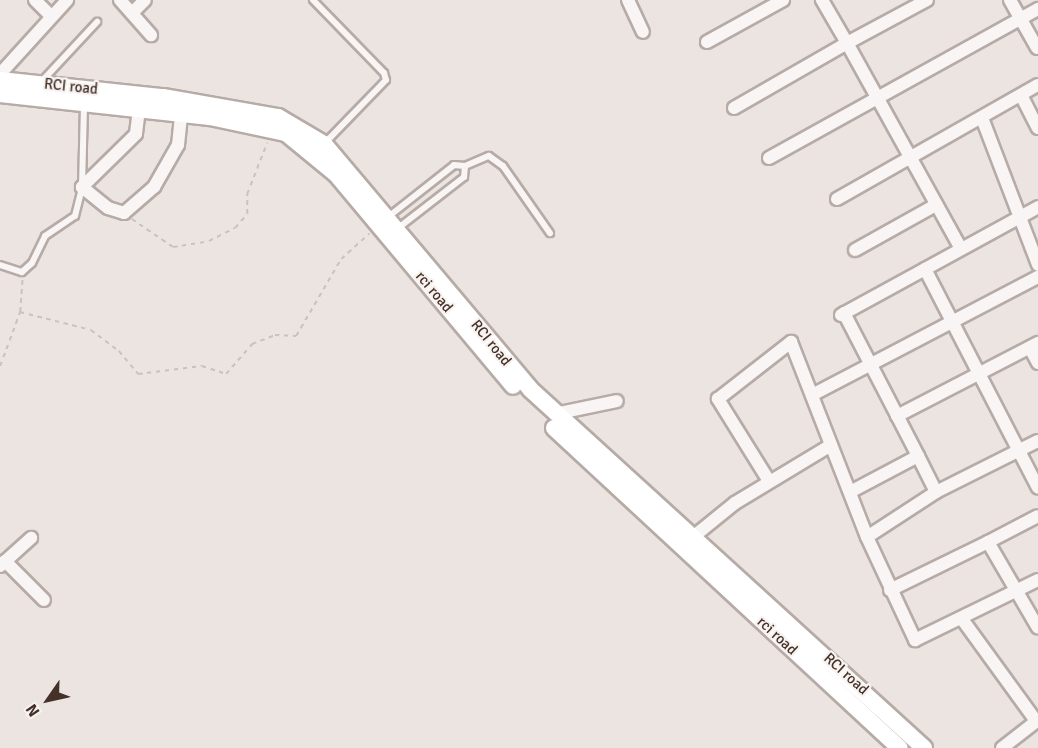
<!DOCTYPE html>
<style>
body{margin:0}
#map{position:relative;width:1038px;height:748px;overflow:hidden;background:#ebe4e1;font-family:Signika,sans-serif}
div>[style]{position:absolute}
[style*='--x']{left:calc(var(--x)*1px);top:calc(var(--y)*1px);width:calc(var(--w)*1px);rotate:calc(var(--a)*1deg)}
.path>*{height:1.5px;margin-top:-0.75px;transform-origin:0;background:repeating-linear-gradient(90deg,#c9c2bf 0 4.5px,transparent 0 9px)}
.roads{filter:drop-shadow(2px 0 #b6aba6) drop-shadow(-2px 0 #b6aba6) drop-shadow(0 2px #b6aba6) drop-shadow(0 -2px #b6aba6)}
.lane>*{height:6px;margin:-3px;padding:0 3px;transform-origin:3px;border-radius:3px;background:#f8f5f4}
.street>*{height:12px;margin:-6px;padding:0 6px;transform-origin:6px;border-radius:6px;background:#f8f5f4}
.secondary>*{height:16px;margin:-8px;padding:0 8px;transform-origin:8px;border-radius:8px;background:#fff}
span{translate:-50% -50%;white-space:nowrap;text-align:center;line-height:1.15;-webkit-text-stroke:4.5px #f8f3f1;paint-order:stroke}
.street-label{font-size:15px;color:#443128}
.north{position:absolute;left:18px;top:670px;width:60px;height:60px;-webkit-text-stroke:4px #f8f3f1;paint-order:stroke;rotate:236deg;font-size:16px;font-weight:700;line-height:24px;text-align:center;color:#443128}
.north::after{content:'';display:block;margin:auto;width:21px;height:27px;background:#443128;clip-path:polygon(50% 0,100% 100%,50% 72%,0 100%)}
</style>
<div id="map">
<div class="path">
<div style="--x:132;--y:219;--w:50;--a:34.3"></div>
<div style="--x:173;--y:247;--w:36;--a:-9"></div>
<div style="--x:209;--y:241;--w:29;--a:-27"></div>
<div style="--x:235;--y:228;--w:18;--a:-49"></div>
<div style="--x:247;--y:214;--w:20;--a:-90"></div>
<div style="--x:247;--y:194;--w:55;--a:-68.6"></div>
<div style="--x:20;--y:312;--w:73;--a:14.2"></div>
<div style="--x:91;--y:330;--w:35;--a:37"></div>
<div style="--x:119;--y:351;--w:30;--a:50"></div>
<div style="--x:138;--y:374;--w:64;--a:-7.1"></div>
<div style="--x:202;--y:366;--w:25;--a:18"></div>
<div style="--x:226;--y:374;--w:40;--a:-49"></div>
<div style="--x:252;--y:344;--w:25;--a:-21"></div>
<div style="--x:275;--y:335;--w:21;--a:3"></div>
<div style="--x:296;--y:336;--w:89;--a:-59.7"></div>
<div style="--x:341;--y:259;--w:38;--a:-42"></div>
<div style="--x:0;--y:366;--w:58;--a:-69.7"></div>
<div style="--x:20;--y:312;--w:32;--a:-86"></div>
</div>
<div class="roads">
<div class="lane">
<div style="--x:313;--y:0;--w:102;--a:45.8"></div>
<div style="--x:384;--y:73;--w:7;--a:74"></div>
<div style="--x:386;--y:80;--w:89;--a:134.1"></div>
<div style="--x:42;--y:81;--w:81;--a:-47"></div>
<div style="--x:465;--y:166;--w:26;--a:-23"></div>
<div style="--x:489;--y:156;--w:17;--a:36"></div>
<div style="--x:503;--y:166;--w:82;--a:55"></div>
<div style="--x:388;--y:217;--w:84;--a:-38.2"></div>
<div style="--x:454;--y:165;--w:11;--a:5"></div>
<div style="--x:465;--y:166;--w:11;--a:95"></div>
<div style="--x:464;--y:177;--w:83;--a:142.3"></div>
<div style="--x:0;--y:265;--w:23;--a:18"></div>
<div style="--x:22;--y:272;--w:13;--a:-42"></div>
<div style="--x:32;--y:263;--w:30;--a:-64"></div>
<div style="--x:45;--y:236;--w:36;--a:-34"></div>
<div style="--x:75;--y:216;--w:30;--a:-76"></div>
<div style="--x:82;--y:187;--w:83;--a:-88.6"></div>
</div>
<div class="street">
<div style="--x:35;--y:0;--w:23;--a:45"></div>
<div style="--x:120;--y:0;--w:47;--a:48.5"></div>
<div style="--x:628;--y:0;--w:35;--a:65"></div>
<div style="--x:927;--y:0;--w:91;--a:151.7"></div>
<div style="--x:847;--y:43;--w:235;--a:61"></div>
<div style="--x:1010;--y:0;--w:55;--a:60.6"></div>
<div style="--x:132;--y:13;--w:18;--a:-45"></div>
<div style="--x:707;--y:42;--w:87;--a:-28.9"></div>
<div style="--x:0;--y:74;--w:100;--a:-47.8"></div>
<div style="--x:1021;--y:95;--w:37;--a:63"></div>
<div style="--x:734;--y:108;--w:130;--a:-29.9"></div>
<div style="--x:847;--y:43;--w:50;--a:-120.2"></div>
<div style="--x:139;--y:109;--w:25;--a:97"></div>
<div style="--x:136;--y:134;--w:76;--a:135.5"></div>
<div style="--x:82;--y:187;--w:33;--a:39"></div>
<div style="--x:108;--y:208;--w:17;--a:17"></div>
<div style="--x:124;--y:213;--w:40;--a:-41"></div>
<div style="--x:154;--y:187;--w:48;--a:-60.3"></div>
<div style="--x:178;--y:145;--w:31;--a:-84"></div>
<div style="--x:982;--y:118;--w:157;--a:69.1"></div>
<div style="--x:769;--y:158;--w:308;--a:-29"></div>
<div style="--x:837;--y:199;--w:231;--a:-29.6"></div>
<div style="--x:855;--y:250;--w:93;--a:-29.1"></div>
<div style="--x:925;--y:269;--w:246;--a:62.7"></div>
<div style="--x:844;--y:313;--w:161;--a:62.6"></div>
<div style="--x:841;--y:315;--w:225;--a:-28.7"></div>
<div style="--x:1030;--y:348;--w:17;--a:62"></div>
<div style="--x:812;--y:395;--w:255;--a:-27.6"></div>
<div style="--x:555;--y:414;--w:63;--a:-11.8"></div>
<div style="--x:897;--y:416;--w:159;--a:-27.4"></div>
<div style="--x:769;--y:481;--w:97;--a:-121.9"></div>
<div style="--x:718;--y:399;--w:93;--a:-38"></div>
<div style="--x:791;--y:342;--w:209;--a:68.7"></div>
<div style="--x:867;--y:537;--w:114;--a:65"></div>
<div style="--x:915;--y:640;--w:137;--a:-26"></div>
<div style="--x:850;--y:492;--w:77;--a:-27.9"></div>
<div style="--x:918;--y:456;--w:40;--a:63.4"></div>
<div style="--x:693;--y:537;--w:54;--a:-39"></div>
<div style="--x:735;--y:503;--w:112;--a:-31.1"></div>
<div style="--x:867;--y:537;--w:82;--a:-33.1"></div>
<div style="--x:936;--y:492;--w:114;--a:-26.6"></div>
<div style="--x:988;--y:542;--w:56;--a:-27.5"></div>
<div style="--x:5;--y:561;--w:55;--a:45"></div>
<div style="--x:0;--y:566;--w:42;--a:-42.1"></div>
<div style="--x:890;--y:590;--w:109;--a:-26.1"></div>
<div style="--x:988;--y:542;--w:99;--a:59.8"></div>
<div style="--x:962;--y:619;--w:126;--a:54"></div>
<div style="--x:1002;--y:748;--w:46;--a:-37.9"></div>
</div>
<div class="secondary">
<div style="--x:0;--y:80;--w:164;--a:6"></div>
<div style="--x:163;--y:97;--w:117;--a:9.9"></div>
<div style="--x:278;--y:117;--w:53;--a:30.4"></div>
<div style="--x:324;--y:144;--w:320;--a:49.9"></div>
<div style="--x:530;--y:389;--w:533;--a:42.34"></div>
<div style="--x:0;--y:94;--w:211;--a:6.3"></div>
<div style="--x:210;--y:117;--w:78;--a:11.9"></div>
<div style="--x:286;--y:133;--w:65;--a:39.4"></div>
<div style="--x:336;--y:174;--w:276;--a:50.1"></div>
<div style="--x:554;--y:428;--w:471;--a:42.8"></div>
</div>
</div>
<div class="street-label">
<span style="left:71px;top:87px;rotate:6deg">RCI road</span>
<span style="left:434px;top:292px;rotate:50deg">rci road</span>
<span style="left:491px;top:343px;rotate:51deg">RCI road</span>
<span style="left:777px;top:636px;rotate:43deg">rci road</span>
<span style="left:846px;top:674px;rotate:42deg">RCI road</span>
</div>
<div class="north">N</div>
</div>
